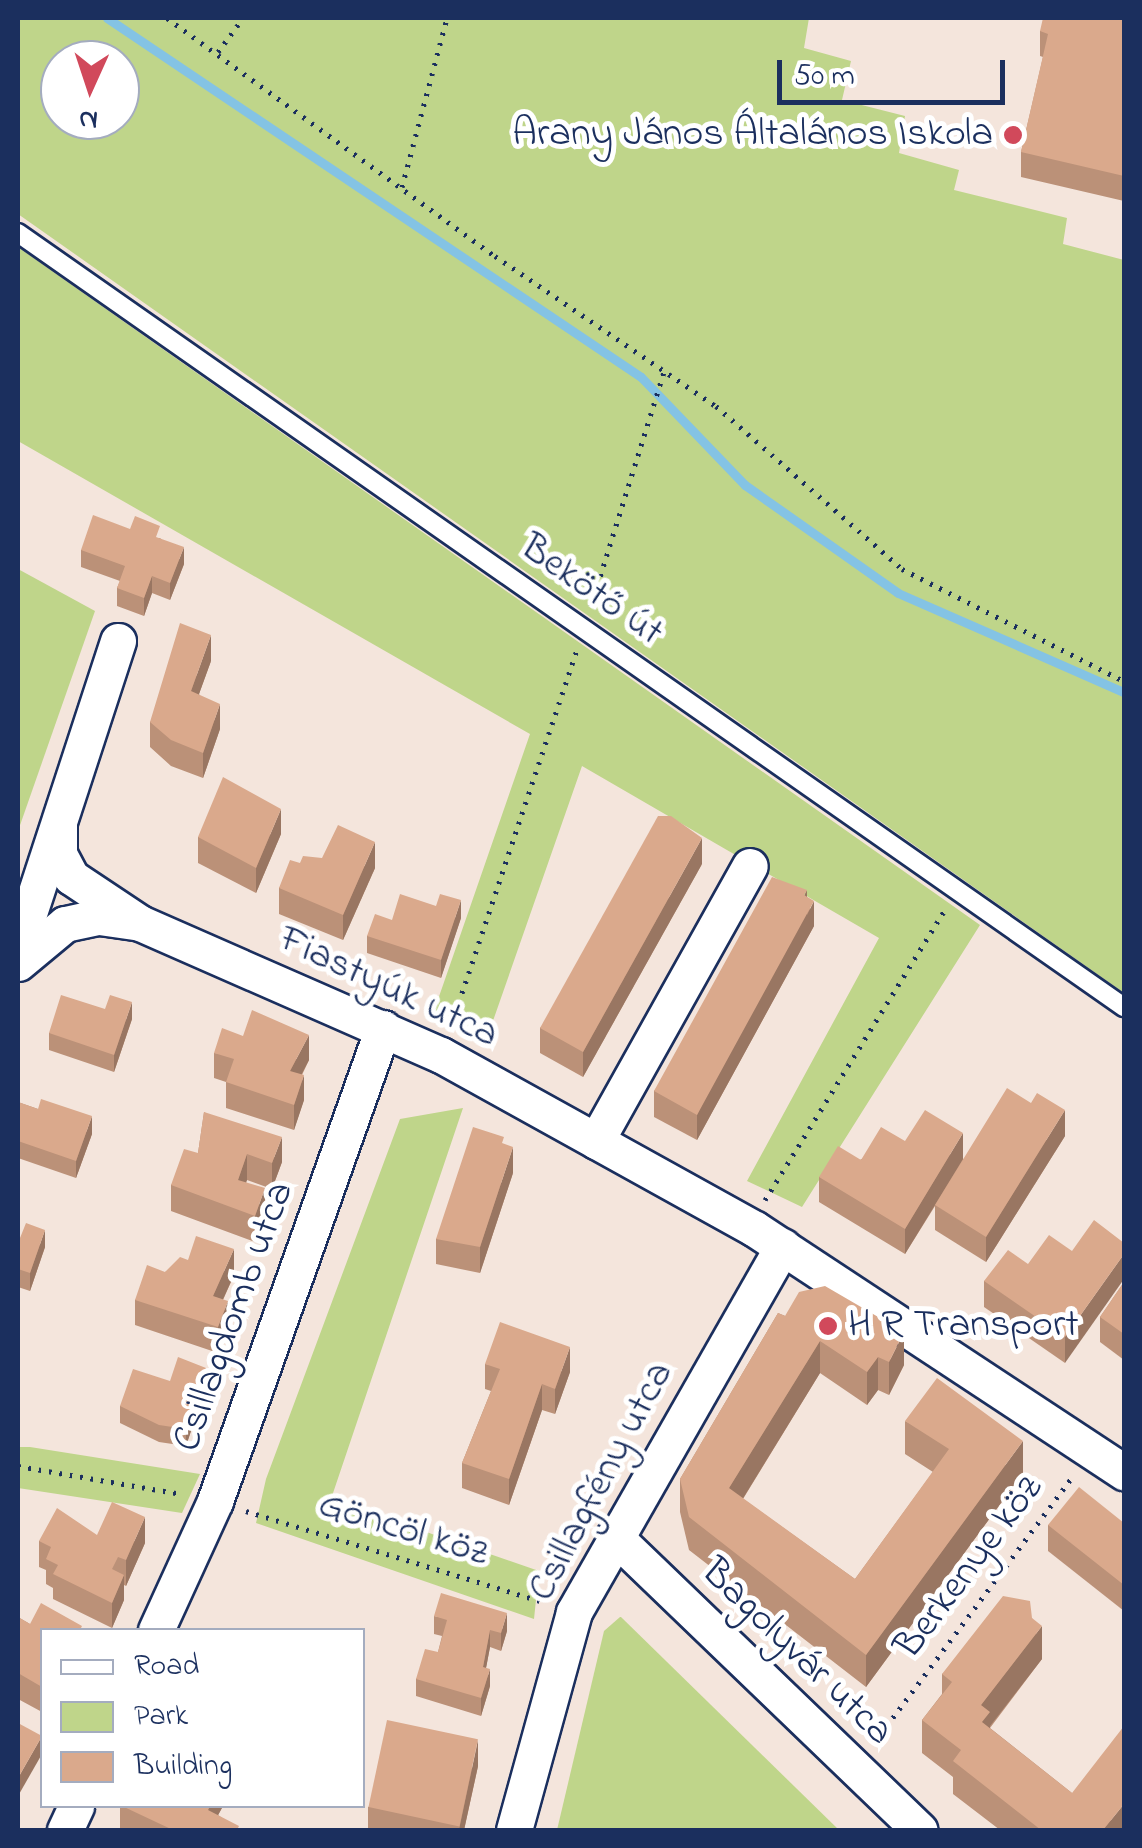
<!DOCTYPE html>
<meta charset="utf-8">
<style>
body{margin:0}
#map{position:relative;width:1142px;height:1848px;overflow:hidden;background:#f4e5dc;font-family:"Indie Flower",sans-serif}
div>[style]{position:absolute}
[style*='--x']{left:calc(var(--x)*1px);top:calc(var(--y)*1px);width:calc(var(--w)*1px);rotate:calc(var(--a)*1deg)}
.green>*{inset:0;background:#bfd58a}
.stream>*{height:9px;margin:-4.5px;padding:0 4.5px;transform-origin:4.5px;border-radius:4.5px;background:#84c3e4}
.path>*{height:5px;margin-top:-2.5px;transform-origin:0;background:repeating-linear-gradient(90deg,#1b2f5e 0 2.5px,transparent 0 10.5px)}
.roads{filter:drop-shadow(2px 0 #1b2f5e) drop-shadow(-2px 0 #1b2f5e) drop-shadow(0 2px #1b2f5e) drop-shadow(0 -2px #1b2f5e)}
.service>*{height:18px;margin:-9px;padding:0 9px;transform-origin:9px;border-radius:9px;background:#fff}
.minor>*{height:35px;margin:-17.5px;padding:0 17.5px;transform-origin:17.5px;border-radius:17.5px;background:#fff}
.wall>*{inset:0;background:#bb9178}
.shaded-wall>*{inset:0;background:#997662}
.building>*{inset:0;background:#daa98c;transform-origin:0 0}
.dots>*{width:28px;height:28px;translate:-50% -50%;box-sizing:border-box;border:5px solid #fff;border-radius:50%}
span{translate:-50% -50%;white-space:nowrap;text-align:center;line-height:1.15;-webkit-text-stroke:10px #fff;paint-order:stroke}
.poi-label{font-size:40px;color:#1b2f5e}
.right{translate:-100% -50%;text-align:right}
.left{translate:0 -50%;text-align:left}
.street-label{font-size:40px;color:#1b2f5e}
.frame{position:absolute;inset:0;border:20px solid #1b2f5e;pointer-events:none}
.legend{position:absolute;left:40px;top:1628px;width:325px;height:180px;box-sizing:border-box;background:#fff;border:2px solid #a4acbf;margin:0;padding:12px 18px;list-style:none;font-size:30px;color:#1b2f5e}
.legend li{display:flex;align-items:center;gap:20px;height:50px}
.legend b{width:50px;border:2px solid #a4acbf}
.north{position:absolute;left:40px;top:40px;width:100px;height:100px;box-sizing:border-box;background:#fff;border:2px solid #a4acbf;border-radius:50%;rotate:183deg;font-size:28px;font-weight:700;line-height:40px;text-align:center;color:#1b2f5e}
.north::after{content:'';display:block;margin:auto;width:35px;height:45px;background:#d1495b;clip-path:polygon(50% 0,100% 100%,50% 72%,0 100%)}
.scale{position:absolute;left:777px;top:60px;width:228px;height:45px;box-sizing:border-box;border:5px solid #1b2f5e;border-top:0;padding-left:12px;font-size:30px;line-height:35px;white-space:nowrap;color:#1b2f5e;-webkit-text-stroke:8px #fff;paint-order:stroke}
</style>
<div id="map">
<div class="green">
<div style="clip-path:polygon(evenodd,18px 18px,809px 18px,804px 48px,851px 61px,842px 100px,905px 116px,899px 153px,959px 170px,954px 190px,1067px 218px,1063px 244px,1124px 260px,1124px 993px,18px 214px,18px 18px,60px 60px,120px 60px,120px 120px,60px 120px,60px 60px)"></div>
<div style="clip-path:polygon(18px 247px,980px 925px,802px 1207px,747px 1181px,879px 938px,582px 766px,487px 1038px,434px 1011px,530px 734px,18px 441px)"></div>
<div style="clip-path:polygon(18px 569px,95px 611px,18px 831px)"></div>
<div style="clip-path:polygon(463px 1108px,331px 1499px,539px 1571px,534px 1619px,256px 1523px,266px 1479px,400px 1119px)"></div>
<div style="clip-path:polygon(18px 1447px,30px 1447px,200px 1474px,182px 1513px,18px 1488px)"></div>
<div style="clip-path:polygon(620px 1617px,621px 1617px,839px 1830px,557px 1830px,604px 1631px)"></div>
</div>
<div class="stream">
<div style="--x:107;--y:18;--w:643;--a:33.91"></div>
<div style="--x:641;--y:377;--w:150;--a:46.1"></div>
<div style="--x:745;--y:485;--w:187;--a:35.2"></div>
<div style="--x:898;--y:593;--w:247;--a:23.7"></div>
</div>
<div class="path">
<div style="--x:167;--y:18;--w:405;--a:36"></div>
<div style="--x:495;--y:256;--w:267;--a:34.2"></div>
<div style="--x:716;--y:406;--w:247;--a:41.2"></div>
<div style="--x:902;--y:569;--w:249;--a:26.8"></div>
<div style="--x:218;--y:52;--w:42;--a:-53.7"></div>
<div style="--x:402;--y:187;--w:175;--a:-75.1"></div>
<div style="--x:591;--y:606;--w:248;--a:-72.7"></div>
<div style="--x:452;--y:1023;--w:393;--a:-71.5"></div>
<div style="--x:765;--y:1200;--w:344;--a:-58.2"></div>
<div style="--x:18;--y:1466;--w:166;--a:9.7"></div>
<div style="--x:246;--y:1511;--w:314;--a:17"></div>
<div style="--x:874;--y:1743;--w:334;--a:-53.3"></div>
</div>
<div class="roads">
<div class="service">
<div style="--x:18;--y:233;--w:1350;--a:34.99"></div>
</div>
<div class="minor">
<div style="--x:59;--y:824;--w:30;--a:90"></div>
<div style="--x:59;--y:854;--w:26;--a:62"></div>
<div style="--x:71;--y:877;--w:83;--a:33.7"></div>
<div style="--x:140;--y:923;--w:329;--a:23.7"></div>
<div style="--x:441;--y:1055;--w:359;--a:29"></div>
<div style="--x:755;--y:1229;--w:442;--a:33.4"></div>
<div style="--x:18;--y:947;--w:322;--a:-71.9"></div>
<div style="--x:18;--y:963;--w:61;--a:-39.7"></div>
<div style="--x:65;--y:924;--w:35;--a:-12"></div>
<div style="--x:99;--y:917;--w:37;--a:8"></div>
<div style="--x:596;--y:1141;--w:315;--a:-60.8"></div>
<div style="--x:614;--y:1536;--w:424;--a:43.9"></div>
<div style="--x:156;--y:1630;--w:142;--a:-65.4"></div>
<div style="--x:215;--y:1501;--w:502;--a:-70.45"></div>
<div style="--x:65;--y:1830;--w:26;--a:-65"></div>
<div style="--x:514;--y:1830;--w:226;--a:-74.6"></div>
<div style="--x:574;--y:1612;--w:421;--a:-60.3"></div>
</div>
</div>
<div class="wall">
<div style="clip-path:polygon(1124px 18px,1124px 201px,1021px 177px,1021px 152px,1043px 57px,1040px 56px,1040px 31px)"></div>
<div style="clip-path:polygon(160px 538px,184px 564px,170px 600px,152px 593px,144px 616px,117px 606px,117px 588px,120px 581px,81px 567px,81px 550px)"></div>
<div style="clip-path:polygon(211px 661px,199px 694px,220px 729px,203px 778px,171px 766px,150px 747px,150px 722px)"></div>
<div style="clip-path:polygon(281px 834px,256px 893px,198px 863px,198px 837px)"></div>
<div style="clip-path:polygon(322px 858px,375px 868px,343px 940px,279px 914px,279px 888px,300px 863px)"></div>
<div style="clip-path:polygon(702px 864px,583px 1077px,540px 1053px,540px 1028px)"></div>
<div style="clip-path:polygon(807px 897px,814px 926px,697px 1140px,654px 1117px,654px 1091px)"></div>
<div style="clip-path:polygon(461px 918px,441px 978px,367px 953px,367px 936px,392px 920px)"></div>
<div style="clip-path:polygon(132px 1019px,114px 1072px,49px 1050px,49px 1033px)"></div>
<div style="clip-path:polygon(214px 1053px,309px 1060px,302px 1075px,304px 1100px,294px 1130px,226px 1108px,226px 1082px,214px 1078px)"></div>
<div style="clip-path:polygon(18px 1102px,38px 1109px,92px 1134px,76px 1178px,18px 1158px)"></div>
<div style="clip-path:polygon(204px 1112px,282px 1162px,272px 1189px,247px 1180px,246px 1182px,265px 1214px,255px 1242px,171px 1211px,171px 1185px,198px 1153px)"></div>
<div style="clip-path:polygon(1065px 1136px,986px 1262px,935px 1230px,935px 1206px,905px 1254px,819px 1202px,819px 1177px,905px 1141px,963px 1159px)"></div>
<div style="clip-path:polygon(513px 1173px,480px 1273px,436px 1264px,436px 1239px)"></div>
<div style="clip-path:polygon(18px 1237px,45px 1247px,30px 1291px,18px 1287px)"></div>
<div style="clip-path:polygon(1072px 1251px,1065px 1363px,984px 1307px,984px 1281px)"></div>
<div style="clip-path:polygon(188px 1260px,234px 1275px,223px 1300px,228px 1327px,218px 1353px,135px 1325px,135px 1300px,165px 1272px)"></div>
<div style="clip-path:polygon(1124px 1282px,1124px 1360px,1100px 1342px,1100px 1317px)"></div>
<div style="clip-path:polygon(778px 1313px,904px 1365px,889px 1395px,878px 1390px,867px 1405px,820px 1373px,743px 1499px,855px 1579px,933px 1472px,905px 1454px,905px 1421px,1023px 1473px,866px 1687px,689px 1550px,680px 1512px,680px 1479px)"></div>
<div style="clip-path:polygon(485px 1364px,570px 1372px,555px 1414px,542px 1410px,509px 1505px,462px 1488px,462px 1463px,491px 1391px,485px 1389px)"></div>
<div style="clip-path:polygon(170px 1381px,206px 1386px,186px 1446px,159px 1442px,120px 1423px,120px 1406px)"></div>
<div style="clip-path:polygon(1124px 1523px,1124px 1611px,1048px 1551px,1048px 1525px)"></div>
<div style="clip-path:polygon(97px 1535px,145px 1543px,126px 1586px,124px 1585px,124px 1600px,112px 1628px,53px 1599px,53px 1588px,46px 1584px,46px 1570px,39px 1567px,39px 1541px)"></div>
<div style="clip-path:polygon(434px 1616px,507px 1631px,501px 1651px,490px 1647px,486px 1668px,490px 1686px,481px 1716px,416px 1696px,416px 1679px,438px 1652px,442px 1636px,434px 1634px)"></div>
<div style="clip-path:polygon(18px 1617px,30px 1624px,82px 1630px,42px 1630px,42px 1712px,18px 1699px)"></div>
<div style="clip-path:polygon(1032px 1618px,1042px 1659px,990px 1728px,1072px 1793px,1124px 1830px,1000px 1830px,953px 1794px,953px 1777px,922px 1753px,922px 1720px,942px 1694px,942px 1674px)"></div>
<div style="clip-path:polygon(478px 1766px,464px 1830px,368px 1830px,368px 1807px)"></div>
<div style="clip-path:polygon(120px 1806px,223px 1806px,218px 1815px,239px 1830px,120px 1830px)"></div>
</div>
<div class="shaded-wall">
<div style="clip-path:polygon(184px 547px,184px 564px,170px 600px,170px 583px)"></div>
<div style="clip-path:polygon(152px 576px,152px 593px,144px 616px,144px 598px)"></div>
<div style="clip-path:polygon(211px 635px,211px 661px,191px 716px,191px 691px)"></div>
<div style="clip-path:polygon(220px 704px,220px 729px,203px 778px,203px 753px)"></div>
<div style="clip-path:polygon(281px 809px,281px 834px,256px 893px,256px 868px)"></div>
<div style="clip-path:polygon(702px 838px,702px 864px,583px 1077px,583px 1052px)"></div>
<div style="clip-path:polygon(375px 842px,375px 868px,343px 940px,343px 915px)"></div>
<div style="clip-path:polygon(807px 890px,807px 915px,814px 901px,814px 926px,697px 1140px,697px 1115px)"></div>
<div style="clip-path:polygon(461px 900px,461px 918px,441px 978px,441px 960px)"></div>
<div style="clip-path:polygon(132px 1002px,132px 1019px,114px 1072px,114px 1055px)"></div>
<div style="clip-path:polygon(309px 1035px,309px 1060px,290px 1096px,290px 1071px)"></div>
<div style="clip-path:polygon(304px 1075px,304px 1100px,294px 1130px,294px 1105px)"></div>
<div style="clip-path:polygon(1065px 1110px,1065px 1136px,986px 1262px,986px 1237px)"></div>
<div style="clip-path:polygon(92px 1116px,92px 1134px,76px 1178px,76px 1161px)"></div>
<div style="clip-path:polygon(963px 1133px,963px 1159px,905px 1254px,905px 1229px)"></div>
<div style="clip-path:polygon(282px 1137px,282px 1162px,272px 1189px,272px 1163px)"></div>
<div style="clip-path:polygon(513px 1147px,513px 1173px,480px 1273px,480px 1247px)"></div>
<div style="clip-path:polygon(247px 1154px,247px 1180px,238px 1205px,238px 1180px)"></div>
<div style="clip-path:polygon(265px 1188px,265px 1214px,255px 1242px,255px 1216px)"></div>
<div style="clip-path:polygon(45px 1230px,45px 1247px,30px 1291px,30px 1273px)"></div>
<div style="clip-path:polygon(234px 1249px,234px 1275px,213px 1321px,213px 1296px)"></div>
<div style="clip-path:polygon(1124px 1254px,1124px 1279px,1065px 1363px,1065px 1337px)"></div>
<div style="clip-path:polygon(228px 1301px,228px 1327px,218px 1353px,218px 1327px)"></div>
<div style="clip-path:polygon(904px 1332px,904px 1365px,889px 1395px,889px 1362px)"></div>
<div style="clip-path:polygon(820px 1341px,820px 1373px,729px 1521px,729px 1488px)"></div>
<div style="clip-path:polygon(570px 1347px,570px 1372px,555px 1414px,555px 1389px)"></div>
<div style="clip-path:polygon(878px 1357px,878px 1390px,867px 1405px,867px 1372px)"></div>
<div style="clip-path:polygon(206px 1368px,206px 1386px,186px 1446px,186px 1429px)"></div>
<div style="clip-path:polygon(542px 1384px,542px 1410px,509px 1505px,509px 1479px)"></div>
<div style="clip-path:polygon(1023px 1441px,1023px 1473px,866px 1687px,866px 1655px)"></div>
<div style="clip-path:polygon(145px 1517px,145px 1543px,126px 1586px,126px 1560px)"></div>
<div style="clip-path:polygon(124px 1575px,124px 1600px,112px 1628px,112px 1603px)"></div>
<div style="clip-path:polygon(507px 1613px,507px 1631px,501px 1651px,501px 1633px)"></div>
<div style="clip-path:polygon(1042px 1626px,1042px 1659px,990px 1726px,990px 1744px,982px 1736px,981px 1705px)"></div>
<div style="clip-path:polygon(490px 1630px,490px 1647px,483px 1684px,483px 1667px)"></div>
<div style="clip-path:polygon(490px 1669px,490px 1686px,481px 1716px,481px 1698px)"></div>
<div style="clip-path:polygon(42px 1736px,42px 1754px,18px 1796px,18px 1778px)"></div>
<div style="clip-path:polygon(478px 1740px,478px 1766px,464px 1830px,459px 1830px)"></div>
<div style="clip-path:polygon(1124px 1804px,1124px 1830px,1103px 1830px)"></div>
<div style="clip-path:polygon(210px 1806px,223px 1806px,210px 1830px,208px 1810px)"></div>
</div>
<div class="building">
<div style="clip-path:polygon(1043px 18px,1124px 18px,1124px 176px,1021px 152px,1048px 34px,1040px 31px)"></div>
<div style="clip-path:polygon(93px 515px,130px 529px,135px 516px,160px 526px,156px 537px,184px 547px,170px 583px,152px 576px,144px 598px,117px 588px,125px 566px,81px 550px)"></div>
<div style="clip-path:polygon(180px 623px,211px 635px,191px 691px,220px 704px,203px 753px,171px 740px,150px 722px)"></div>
<div style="clip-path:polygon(223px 777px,281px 809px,256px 868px,198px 837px)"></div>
<div style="clip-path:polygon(658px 816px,671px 816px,702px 838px,583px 1052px,540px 1028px)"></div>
<div style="clip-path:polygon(338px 825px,375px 842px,343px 915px,279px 888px,290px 860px,300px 863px,303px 856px,322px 858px)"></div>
<div style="clip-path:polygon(772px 877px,807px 890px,804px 895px,814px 901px,697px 1115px,654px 1091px)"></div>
<div style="clip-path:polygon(400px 894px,436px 906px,440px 894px,461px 900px,441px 960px,367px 936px,375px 914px,392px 920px)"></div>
<div style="clip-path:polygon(61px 995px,105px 1009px,110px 995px,132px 1002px,114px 1055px,49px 1033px)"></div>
<div style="clip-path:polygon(252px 1010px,309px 1035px,290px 1071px,304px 1075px,294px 1105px,226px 1082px,234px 1059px,214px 1053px,222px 1028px,243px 1036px)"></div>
<div style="clip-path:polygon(1007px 1088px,1031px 1103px,1037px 1093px,1065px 1110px,986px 1237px,935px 1205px)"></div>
<div style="clip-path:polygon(41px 1099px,92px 1116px,76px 1161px,18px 1141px,18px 1102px,38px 1109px)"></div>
<div style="clip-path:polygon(925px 1110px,963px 1133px,905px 1229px,819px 1177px,838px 1146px,861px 1160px,881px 1127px,905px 1141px)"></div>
<div style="clip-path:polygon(204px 1112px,282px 1137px,272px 1163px,247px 1154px,238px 1180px,265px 1188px,255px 1216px,171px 1185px,184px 1149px,198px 1153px)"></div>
<div style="clip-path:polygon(473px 1127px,504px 1137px,502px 1143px,513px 1147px,480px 1247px,436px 1239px)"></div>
<div style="clip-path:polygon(1094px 1220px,1124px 1243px,1124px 1254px,1065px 1337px,984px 1281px,1008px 1250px,1028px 1264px,1049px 1235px,1072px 1251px)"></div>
<div style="clip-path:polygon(26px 1223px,45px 1230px,30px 1273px,18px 1269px,18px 1237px,20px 1238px)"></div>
<div style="clip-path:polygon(196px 1236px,234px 1249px,213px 1296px,228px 1301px,218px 1327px,135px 1300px,147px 1265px,165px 1272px,180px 1257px,188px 1260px)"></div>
<div style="clip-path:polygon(1124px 1282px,1124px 1334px,1100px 1317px)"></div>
<div style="clip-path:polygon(825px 1286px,904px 1332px,889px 1362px,878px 1357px,867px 1372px,820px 1341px,729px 1488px,855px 1579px,949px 1449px,905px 1421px,937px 1378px,1023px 1441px,866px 1655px,689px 1517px,680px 1479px,778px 1313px,785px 1316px,799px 1292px)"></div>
<div style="clip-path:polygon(500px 1322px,570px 1347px,555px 1389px,542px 1384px,509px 1479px,462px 1463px,500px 1369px,485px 1364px)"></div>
<div style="clip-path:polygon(178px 1357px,206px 1368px,186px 1429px,159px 1425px,120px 1406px,133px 1369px,170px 1381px)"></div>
<div style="clip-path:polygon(1079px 1487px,1124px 1523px,1124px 1585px,1048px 1525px)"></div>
<div style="clip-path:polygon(112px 1502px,145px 1517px,126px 1560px,118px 1557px,112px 1569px,124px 1575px,112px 1603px,53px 1574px,58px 1565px,46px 1559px,51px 1547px,39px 1541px,57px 1508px,97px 1535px)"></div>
<div style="clip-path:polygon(441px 1593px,507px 1613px,501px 1633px,490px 1630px,483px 1667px,490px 1669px,481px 1698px,416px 1679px,425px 1649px,438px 1652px,447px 1620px,434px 1616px)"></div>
<div style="clip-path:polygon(1003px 1596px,1030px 1601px,1032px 1618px,1042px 1626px,981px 1705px,990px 1712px,982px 1722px,1072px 1793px,1124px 1726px,1124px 1804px,1103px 1830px,1041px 1830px,953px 1761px,961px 1750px,922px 1720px,952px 1682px,942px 1674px)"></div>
<div style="clip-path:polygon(41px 1603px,82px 1626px,80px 1630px,42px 1630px,42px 1687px,18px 1673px,18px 1652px,20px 1648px,18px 1647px,18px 1617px,30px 1624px)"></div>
<div style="left:387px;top:1720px;width:93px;height:89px;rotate:12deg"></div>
<div style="clip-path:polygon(18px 1723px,42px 1736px,18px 1778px)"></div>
<div style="clip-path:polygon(122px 1806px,210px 1806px,208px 1810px,239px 1826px,237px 1830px,173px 1830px)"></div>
</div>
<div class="dots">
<div style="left:1013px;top:135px;background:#d1495b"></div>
<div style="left:828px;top:1326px;background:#d1495b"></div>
</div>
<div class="poi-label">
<span class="right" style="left:993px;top:135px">Arany János Általános Iskola</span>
<span class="left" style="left:848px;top:1326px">H R Transport</span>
</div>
<div class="street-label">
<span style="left:591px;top:591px;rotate:35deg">Bekötő út</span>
<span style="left:388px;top:988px;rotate:25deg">Fiastyúk utca</span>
<span style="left:235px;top:1317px;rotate:-70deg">Csillagdomb utca</span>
<span style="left:602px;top:1482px;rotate:-62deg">Csillagfény utca</span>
<span style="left:403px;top:1530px;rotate:17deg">Göncöl köz</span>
<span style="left:970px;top:1568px;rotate:-53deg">Berkenye köz</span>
<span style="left:796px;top:1653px;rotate:44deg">Bagolyvár utca</span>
</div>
<div class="frame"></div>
<ul class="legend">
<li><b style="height:12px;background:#fff"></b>Road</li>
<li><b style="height:28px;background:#bfd58a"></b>Park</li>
<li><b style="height:28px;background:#daa98c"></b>Building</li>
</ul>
<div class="north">N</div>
<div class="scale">50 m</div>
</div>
